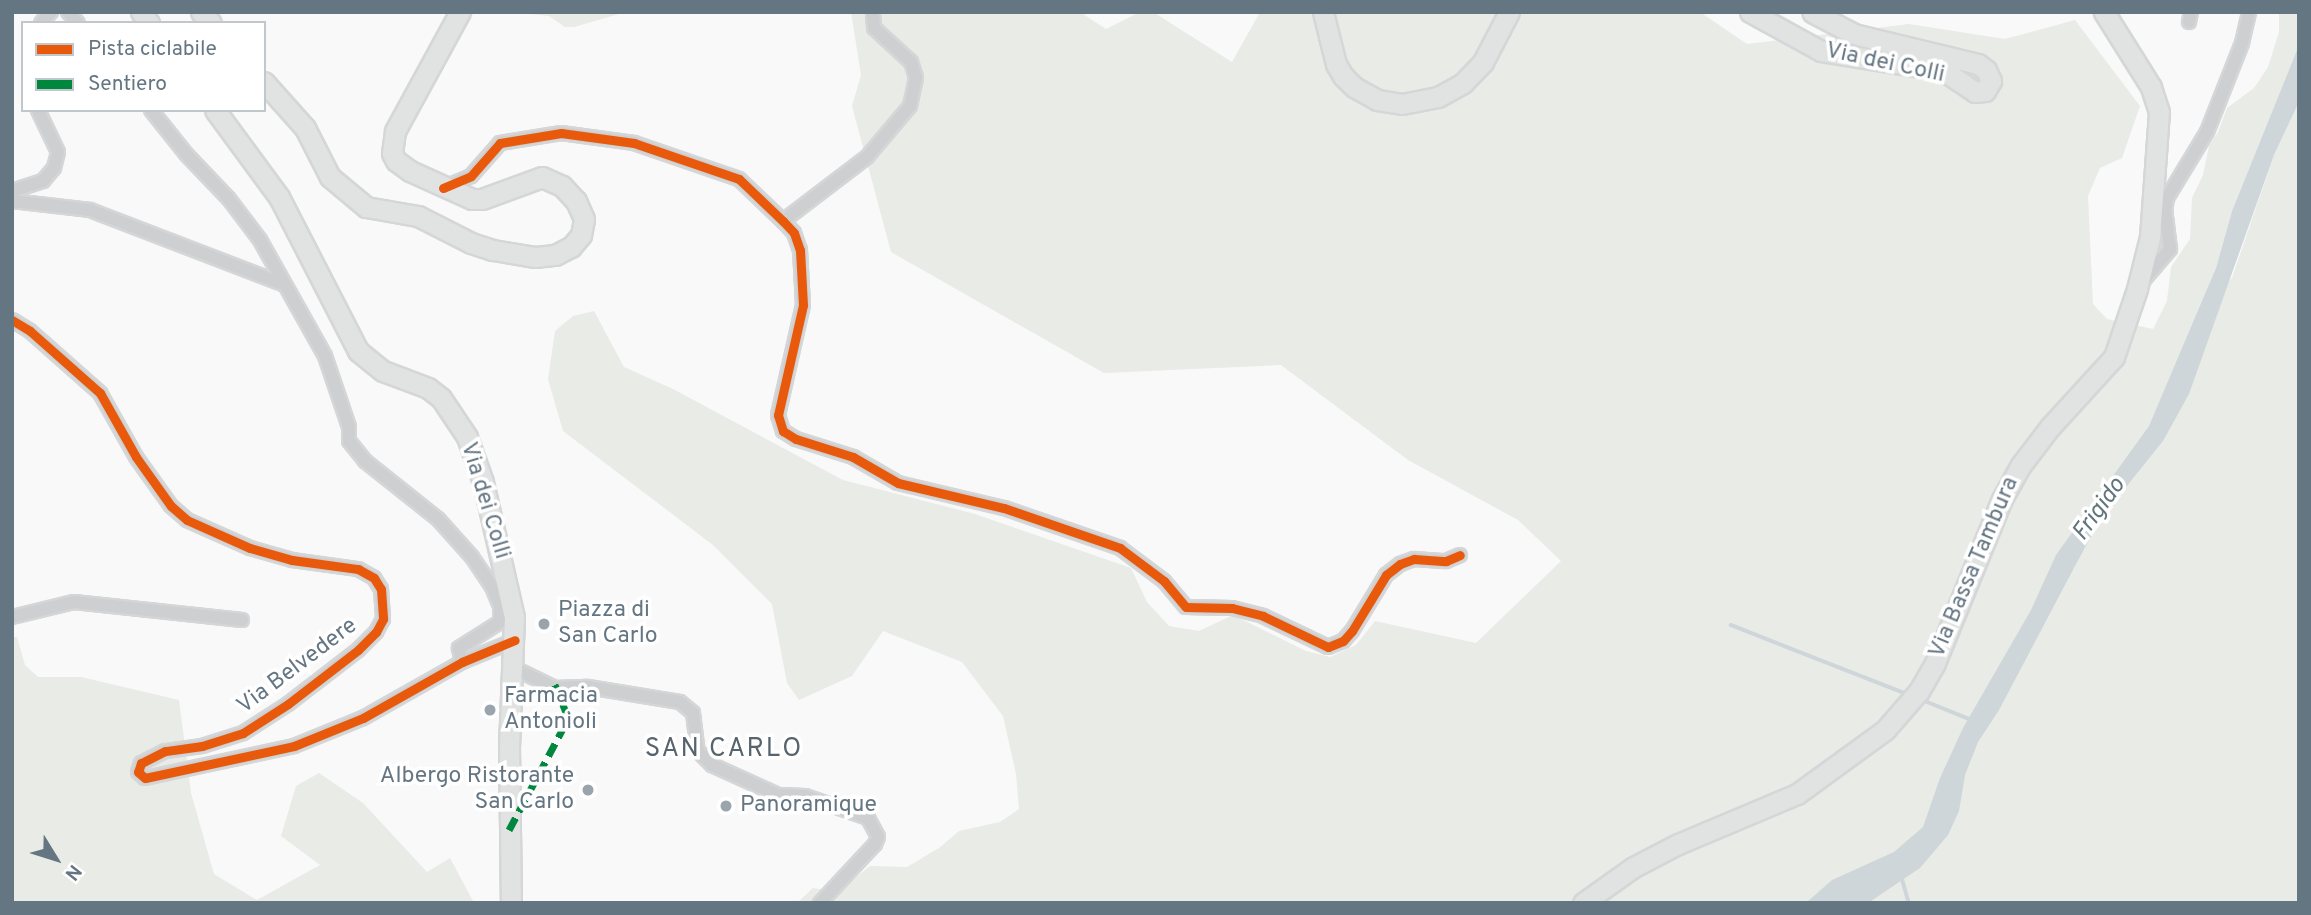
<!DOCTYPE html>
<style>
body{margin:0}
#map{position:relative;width:2311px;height:915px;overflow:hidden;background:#f9f9f9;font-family:Overpass,sans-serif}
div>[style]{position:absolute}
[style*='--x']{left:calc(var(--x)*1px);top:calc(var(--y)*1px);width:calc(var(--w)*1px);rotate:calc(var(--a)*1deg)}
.green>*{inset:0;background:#e8ebe6}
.water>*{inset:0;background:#ced6d9}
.stream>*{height:3.5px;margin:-1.75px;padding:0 1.75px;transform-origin:1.75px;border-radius:1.75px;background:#ced6d9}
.roads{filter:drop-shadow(2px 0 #d5d6d7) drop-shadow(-2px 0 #d5d6d7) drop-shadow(0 2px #d5d6d7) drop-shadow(0 -2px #d5d6d7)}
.street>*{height:12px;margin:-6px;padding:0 6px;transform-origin:6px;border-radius:6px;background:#cecfd0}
.secondary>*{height:19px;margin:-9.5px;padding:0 9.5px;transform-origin:9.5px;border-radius:9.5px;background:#e1e2e2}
.quiet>*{height:7px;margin-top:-3.5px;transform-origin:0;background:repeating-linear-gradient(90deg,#00873e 0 14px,transparent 0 21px)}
.cycleway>*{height:9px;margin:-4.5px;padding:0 4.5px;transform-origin:4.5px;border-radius:4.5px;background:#e8590c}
.dots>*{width:19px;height:19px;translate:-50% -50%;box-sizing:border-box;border:4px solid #fff;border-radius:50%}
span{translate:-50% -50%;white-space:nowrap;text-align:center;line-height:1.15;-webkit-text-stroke:7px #fff;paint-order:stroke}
.street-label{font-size:23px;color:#657683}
.poi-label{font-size:23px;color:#657683}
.left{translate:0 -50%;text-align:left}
.right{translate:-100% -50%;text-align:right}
.water-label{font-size:24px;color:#60757c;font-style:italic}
.quarter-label{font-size:26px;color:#57646e;letter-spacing:2px}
.frame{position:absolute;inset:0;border:14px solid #657683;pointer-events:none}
.legend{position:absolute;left:21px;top:21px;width:245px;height:91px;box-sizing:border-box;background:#fff;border:2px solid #c1c8cd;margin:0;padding:9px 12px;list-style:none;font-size:21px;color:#657683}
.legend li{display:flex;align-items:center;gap:14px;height:35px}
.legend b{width:35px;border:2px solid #c1c8cd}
.north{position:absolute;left:21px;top:824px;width:70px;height:70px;-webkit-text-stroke:5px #fff;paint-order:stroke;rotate:128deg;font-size:19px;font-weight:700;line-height:28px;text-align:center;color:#657683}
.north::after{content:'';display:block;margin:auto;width:24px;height:32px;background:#657683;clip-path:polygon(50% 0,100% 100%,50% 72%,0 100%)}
</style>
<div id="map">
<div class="green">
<div style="clip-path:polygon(511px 12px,626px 12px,574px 27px,565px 27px,549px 16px)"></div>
<div style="clip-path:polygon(851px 12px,1080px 12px,1106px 29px,1140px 12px,1153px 12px,1232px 62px,1260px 12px,1700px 12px,1747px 44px,1909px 24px,2005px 39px,2075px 20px,2140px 106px,2122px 158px,2100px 168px,2088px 196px,2093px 304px,2107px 319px,2153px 329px,2167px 301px,2171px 267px,2190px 239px,2192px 198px,2203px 175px,2209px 146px,2218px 132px,2227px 108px,2254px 88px,2268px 67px,2279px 32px,2279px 12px,2299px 12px,2299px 45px,2232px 211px,2216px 268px,2200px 308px,2232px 278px,2274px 155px,2299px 102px,2299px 903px,797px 903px,813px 888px,838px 892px,870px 866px,907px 867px,939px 848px,959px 831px,1000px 822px,1019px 809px,1016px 774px,1003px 716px,962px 662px,883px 631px,852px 676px,799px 700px,787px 683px,772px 604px,713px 545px,563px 431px,548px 379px,555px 331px,573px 316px,594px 311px,624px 367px,673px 389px,843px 480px,975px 514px,1131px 568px,1147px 602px,1169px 626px,1199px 631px,1233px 615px,1306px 651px,1330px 657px,1356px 645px,1375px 621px,1476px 643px,1561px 561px,1518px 520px,1408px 460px,1281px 365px,1104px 373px,891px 252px,852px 106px,861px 75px)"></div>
<div style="clip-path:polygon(12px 637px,17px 637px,25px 665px,38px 677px,81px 677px,179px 700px,191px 793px,214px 874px,257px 900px,320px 865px,281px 836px,296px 786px,319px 773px,363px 803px,427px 872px,450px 858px,474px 903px,12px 903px)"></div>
</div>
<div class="water">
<div style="clip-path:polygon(2299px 45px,2299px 102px,2274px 155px,2189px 394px,2163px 441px,2101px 518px,2075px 566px,1999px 710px,1978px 742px,1965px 775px,1959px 811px,1948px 835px,1920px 868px,1868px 903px,1806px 903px,1832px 880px,1894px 852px,1923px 827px,1940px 778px,1963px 728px,2031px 610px,2056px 555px,2149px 426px,2216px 268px,2232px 211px)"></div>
</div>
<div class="stream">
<div style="--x:1731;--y:625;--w:189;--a:21.4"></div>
<div style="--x:1925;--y:701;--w:51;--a:22"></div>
<div style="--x:1902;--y:878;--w:26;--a:74"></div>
</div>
<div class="roads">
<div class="street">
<div style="--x:68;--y:12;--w:15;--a:48"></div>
<div style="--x:2189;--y:22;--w:10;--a:-79"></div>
<div style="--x:41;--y:23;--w:15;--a:-48"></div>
<div style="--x:151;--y:110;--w:56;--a:51.5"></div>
<div style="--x:186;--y:154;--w:62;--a:46.3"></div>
<div style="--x:229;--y:199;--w:51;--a:52.9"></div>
<div style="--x:260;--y:240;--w:133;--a:60.7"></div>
<div style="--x:325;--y:356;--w:75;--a:71.3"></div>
<div style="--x:349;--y:427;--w:14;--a:90"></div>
<div style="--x:349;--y:441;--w:26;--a:51"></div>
<div style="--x:365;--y:461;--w:93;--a:38.5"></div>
<div style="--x:438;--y:519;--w:51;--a:48.2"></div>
<div style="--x:472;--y:557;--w:36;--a:56"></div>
<div style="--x:492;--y:587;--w:21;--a:67"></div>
<div style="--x:500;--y:606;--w:16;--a:90"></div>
<div style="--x:500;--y:622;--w:49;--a:147.6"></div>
<div style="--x:459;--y:648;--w:14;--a:78"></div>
<div style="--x:443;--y:188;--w:30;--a:-23"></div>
<div style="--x:471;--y:176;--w:44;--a:-48.7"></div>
<div style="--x:500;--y:143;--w:62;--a:-9.3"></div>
<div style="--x:561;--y:133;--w:74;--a:7.8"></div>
<div style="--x:634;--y:143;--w:111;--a:18.9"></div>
<div style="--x:739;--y:179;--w:61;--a:43.7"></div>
<div style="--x:783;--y:221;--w:16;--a:47"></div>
<div style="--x:794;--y:233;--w:18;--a:71"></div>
<div style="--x:800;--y:250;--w:55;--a:86.9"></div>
<div style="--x:803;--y:305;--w:113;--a:102.8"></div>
<div style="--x:778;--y:415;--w:17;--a:73"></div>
<div style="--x:783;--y:431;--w:15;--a:32"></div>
<div style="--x:796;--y:439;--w:60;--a:17.5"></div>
<div style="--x:853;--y:457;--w:52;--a:30"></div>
<div style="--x:898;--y:483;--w:109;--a:13.3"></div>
<div style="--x:1004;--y:508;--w:123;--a:19"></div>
<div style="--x:1120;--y:548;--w:55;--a:36.9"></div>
<div style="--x:1164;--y:581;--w:34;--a:50"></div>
<div style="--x:1186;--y:607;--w:46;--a:1.2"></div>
<div style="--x:1232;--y:608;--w:32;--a:14"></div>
<div style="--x:1263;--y:616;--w:72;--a:25.5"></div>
<div style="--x:1328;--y:647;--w:16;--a:-22"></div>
<div style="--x:1343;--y:641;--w:13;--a:-48"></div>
<div style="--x:1352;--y:631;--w:66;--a:-58.7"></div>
<div style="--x:1386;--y:575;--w:18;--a:-38"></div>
<div style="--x:1400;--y:564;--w:15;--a:-20"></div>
<div style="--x:1414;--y:559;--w:32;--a:4"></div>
<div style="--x:1446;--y:561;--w:15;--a:-23"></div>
<div style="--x:12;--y:191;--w:33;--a:-18"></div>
<div style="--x:43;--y:181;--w:17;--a:-50"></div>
<div style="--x:54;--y:168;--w:16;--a:-76"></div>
<div style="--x:58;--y:152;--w:47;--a:-115.5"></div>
<div style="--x:12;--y:201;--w:79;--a:6.6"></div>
<div style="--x:90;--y:210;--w:207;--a:21"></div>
<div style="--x:783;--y:221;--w:106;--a:-37.3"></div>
<div style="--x:867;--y:157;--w:67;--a:-49.9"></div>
<div style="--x:910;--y:106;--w:29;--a:-78"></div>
<div style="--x:916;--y:78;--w:17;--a:-107"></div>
<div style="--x:911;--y:62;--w:50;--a:-137.4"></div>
<div style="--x:874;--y:28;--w:16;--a:-94"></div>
<div style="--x:2141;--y:283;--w:45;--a:-49.5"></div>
<div style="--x:2170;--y:249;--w:38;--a:-97"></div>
<div style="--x:2165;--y:211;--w:13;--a:-81"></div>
<div style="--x:2167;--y:198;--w:77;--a:-58.8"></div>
<div style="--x:2207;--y:132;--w:96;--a:-68.5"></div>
<div style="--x:2242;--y:43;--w:32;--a:-77"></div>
<div style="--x:12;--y:320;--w:21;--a:31"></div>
<div style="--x:30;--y:331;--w:94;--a:41.5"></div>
<div style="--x:100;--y:393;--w:73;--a:60.6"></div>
<div style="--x:136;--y:457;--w:60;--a:54.5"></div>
<div style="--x:171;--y:506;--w:21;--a:41"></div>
<div style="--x:187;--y:520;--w:69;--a:24"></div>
<div style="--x:250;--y:548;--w:44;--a:15.9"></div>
<div style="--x:292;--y:560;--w:67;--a:7.8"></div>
<div style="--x:358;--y:569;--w:18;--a:29"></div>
<div style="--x:374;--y:578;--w:13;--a:58"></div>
<div style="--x:381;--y:589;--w:30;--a:86"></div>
<div style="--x:383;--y:619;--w:15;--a:118"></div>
<div style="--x:376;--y:632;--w:25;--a:135"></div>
<div style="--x:358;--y:650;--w:88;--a:142.4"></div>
<div style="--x:288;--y:704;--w:54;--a:147.2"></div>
<div style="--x:243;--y:733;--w:43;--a:162.4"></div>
<div style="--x:202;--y:746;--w:37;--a:172"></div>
<div style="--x:165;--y:751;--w:27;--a:153"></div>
<div style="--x:141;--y:763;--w:9;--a:108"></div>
<div style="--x:138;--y:772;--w:9;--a:41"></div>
<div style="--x:145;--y:778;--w:152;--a:-12.1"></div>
<div style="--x:294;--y:746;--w:74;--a:-22.1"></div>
<div style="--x:363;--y:718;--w:114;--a:-29.5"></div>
<div style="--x:462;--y:662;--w:57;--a:-22.5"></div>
<div style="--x:12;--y:617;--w:64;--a:-13.6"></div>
<div style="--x:74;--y:602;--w:169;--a:6.1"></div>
<div style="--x:514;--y:668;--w:46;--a:26"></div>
<div style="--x:555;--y:688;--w:33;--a:-2"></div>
<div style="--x:588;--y:687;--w:93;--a:9.3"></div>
<div style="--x:680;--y:702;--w:17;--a:40"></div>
<div style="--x:693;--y:713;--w:38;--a:83"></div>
<div style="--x:698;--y:751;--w:20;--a:45"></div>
<div style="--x:712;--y:765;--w:72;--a:24.4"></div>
<div style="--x:778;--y:795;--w:27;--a:2"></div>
<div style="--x:805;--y:796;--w:67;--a:19.2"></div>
<div style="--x:868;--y:818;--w:21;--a:62"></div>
<div style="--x:878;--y:837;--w:8;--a:113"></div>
<div style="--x:875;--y:844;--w:81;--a:133"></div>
</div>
<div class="secondary">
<div style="--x:141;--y:12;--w:14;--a:54"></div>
<div style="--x:201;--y:12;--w:15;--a:48"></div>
<div style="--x:1323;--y:12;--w:54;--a:76"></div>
<div style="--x:1336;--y:64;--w:14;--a:60"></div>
<div style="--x:1343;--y:76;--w:16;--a:45"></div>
<div style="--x:1354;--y:87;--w:26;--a:29"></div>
<div style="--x:1377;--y:100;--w:25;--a:9"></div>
<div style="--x:1402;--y:104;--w:37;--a:-11"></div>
<div style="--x:1438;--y:97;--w:29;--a:-29"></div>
<div style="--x:1463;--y:83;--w:29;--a:-46"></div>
<div style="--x:1483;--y:62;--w:56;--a:-62.5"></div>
<div style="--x:1750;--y:12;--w:81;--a:28.8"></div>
<div style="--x:1821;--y:51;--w:125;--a:9.2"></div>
<div style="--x:1944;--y:71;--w:37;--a:34"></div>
<div style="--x:1975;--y:92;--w:10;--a:-6"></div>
<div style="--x:1985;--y:91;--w:12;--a:-59"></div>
<div style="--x:1991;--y:81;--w:12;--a:-114"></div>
<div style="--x:1986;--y:70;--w:10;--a:-143"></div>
<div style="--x:1978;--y:64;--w:128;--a:-166.4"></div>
<div style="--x:1854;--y:34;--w:47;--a:-152.4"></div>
<div style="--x:264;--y:82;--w:62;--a:48.3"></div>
<div style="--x:305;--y:128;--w:55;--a:63"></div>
<div style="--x:330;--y:177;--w:47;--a:39.8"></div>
<div style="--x:366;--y:207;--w:53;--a:9.8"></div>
<div style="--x:418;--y:216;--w:59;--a:27"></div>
<div style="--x:471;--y:243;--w:23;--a:18"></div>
<div style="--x:493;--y:250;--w:43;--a:9.5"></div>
<div style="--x:535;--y:257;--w:20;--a:-6"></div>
<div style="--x:555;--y:255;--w:18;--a:-27"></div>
<div style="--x:571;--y:247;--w:16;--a:-50"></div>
<div style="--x:581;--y:235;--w:16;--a:-79"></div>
<div style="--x:584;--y:219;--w:20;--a:-114"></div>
<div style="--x:576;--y:201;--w:21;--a:-133"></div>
<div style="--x:562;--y:186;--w:22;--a:-156"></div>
<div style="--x:542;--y:177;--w:64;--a:159.9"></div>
<div style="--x:482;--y:199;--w:10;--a:180"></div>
<div style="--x:472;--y:199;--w:68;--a:-155.7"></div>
<div style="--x:410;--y:171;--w:17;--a:-144"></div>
<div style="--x:396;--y:161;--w:9;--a:-117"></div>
<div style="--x:392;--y:153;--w:22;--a:-82"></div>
<div style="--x:395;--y:131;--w:136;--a:-61.4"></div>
<div style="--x:215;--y:110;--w:108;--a:53.7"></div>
<div style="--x:279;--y:197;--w:173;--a:62.8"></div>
<div style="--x:358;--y:351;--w:32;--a:39"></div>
<div style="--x:383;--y:371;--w:48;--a:20.7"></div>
<div style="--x:428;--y:388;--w:16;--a:38"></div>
<div style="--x:441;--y:398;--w:47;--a:56.3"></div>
<div style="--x:467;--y:437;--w:48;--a:70.4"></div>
<div style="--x:483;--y:482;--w:139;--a:77.1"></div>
<div style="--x:514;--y:617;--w:129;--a:92.2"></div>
<div style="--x:509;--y:746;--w:157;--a:89.3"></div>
<div style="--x:1583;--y:903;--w:60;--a:-35.5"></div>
<div style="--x:1632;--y:868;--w:52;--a:-27.6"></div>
<div style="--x:1678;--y:844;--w:129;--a:-22.8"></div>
<div style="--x:1797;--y:794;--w:109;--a:-36"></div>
<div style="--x:1885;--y:730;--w:52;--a:-48.9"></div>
<div style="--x:1919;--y:691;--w:32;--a:-60"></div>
<div style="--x:1935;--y:663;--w:177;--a:-67.8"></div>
<div style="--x:2002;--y:499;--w:39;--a:-61"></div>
<div style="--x:2021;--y:465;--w:48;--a:-52.7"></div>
<div style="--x:2050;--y:427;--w:95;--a:-47.6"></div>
<div style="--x:2114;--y:357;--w:72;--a:-71.3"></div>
<div style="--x:2137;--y:289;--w:54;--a:-76"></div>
<div style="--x:2150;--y:237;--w:125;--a:-85.9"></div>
<div style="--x:2159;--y:112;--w:26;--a:-108"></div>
<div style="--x:2151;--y:87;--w:89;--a:-122.1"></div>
</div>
</div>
<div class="quiet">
<div style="--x:509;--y:830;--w:121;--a:-62"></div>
<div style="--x:566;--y:723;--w:6;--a:-72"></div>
<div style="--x:568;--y:717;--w:37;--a:-112"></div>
</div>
<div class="cycleway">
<div style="--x:443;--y:188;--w:30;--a:-23"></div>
<div style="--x:471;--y:176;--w:44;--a:-48.7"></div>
<div style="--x:500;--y:143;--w:62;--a:-9.3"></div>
<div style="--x:561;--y:133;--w:74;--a:7.8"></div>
<div style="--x:634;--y:143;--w:111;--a:18.9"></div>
<div style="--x:739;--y:179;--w:61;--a:43.7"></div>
<div style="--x:783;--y:221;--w:16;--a:47"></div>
<div style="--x:794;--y:233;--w:18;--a:71"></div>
<div style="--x:800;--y:250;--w:55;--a:86.9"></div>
<div style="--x:803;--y:305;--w:113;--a:102.8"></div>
<div style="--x:778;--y:415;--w:17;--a:73"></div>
<div style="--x:783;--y:431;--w:15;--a:32"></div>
<div style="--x:796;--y:439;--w:60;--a:17.5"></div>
<div style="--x:853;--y:457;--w:52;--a:30"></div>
<div style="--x:898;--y:483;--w:109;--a:13.3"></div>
<div style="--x:1004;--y:508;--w:123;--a:19"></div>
<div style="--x:1120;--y:548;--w:55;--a:36.9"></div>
<div style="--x:1164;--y:581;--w:34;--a:50"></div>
<div style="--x:1186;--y:607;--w:46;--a:1.2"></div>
<div style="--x:1232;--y:608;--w:32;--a:14"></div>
<div style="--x:1263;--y:616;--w:72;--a:25.5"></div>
<div style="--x:1328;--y:647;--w:16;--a:-22"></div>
<div style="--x:1343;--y:641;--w:13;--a:-48"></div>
<div style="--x:1352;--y:631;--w:66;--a:-58.7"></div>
<div style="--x:1386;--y:575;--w:18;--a:-38"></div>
<div style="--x:1400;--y:564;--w:15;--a:-20"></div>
<div style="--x:1414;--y:559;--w:32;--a:4"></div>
<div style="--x:1446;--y:561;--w:15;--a:-23"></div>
<div style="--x:12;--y:320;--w:21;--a:31"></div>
<div style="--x:30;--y:331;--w:94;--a:41.5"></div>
<div style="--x:100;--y:393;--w:73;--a:60.6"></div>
<div style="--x:136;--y:457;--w:60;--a:54.5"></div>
<div style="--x:171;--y:506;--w:21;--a:41"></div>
<div style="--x:187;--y:520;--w:69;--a:24"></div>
<div style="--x:250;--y:548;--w:44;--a:15.9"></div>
<div style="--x:292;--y:560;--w:67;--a:7.8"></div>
<div style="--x:358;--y:569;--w:18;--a:29"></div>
<div style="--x:374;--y:578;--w:13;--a:58"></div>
<div style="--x:381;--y:589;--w:30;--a:86"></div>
<div style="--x:383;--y:619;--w:15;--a:118"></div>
<div style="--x:376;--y:632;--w:25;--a:135"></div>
<div style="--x:358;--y:650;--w:88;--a:142.4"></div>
<div style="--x:288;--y:704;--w:54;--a:147.2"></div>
<div style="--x:243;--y:733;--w:43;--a:162.4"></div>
<div style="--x:202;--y:746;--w:37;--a:172"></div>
<div style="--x:165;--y:751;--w:27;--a:153"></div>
<div style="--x:141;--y:763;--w:9;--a:108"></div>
<div style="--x:138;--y:772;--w:9;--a:41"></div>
<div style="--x:145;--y:778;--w:152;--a:-12.1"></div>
<div style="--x:294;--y:746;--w:74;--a:-22.1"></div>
<div style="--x:363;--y:718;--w:114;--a:-29.5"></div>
<div style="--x:462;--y:662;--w:57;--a:-22.5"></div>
</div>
<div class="dots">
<div style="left:544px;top:624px;background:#99a4ac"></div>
<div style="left:490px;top:710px;background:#99a4ac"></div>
<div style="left:588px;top:790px;background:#99a4ac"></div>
<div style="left:726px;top:806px;background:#99a4ac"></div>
</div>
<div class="street-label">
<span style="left:1885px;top:64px;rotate:12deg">Via dei Colli</span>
<span style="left:484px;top:501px;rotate:73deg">Via dei Colli</span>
<span style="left:1975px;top:568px;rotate:-67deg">Via Bassa Tambura</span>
<span style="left:298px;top:667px;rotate:-37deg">Via Belvedere</span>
</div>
<div class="poi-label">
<span class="left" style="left:558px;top:624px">Piazza di<br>San Carlo</span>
<span class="left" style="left:504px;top:710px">Farmacia<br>Antonioli</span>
<span class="right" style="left:574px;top:790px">Albergo Ristorante<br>San Carlo</span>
<span class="left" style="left:740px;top:806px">Panoramique</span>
</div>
<div class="water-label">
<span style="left:2100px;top:510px;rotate:-54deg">Frigido</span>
</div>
<div class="quarter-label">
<span style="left:724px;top:750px">SAN CARLO</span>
</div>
<div class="frame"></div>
<ul class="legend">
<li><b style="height:9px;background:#e8590c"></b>Pista ciclabile</li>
<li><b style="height:9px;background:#00873e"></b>Sentiero</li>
</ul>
<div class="north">N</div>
</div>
